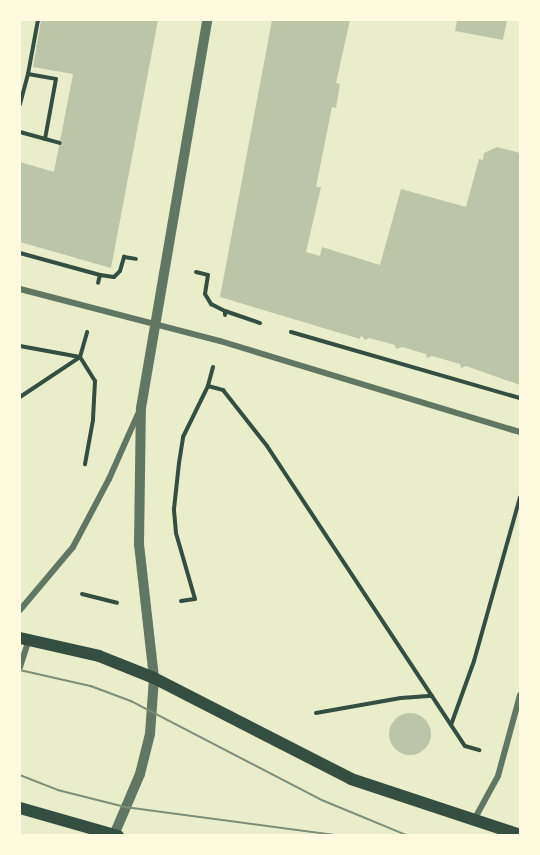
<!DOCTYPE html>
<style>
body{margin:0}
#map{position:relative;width:540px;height:855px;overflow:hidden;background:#e9edc9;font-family:"PT Sans Narrow",sans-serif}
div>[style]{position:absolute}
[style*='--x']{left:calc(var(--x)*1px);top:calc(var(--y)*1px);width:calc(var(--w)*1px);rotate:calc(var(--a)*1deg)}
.building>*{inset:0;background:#bcc5a7}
.round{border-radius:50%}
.path>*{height:4px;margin:-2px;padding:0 2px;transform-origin:2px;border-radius:2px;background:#344e41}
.minor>*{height:6px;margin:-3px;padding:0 3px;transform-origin:3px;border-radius:3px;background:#617663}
.tertiary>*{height:10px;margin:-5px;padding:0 5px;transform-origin:5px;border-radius:5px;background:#617663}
.secondary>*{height:12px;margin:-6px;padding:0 6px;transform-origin:6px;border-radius:6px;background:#344e41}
.tram>*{height:1.5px;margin:-0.75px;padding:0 0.75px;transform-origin:0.75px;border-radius:0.75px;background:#7c8e77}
span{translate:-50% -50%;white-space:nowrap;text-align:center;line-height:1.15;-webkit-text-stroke:4.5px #fefae0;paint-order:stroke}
.frame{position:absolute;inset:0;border:21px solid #fefae0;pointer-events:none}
</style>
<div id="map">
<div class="building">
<div style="clip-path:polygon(41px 20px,158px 20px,111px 268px,20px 242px,20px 162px,54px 172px,73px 74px,33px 67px)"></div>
<div style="clip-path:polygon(272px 20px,350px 20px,336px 83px,340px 84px,336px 108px,332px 107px,316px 187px,321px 187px,306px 252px,320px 256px,322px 247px,380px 265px,401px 189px,466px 207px,479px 159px,483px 160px,484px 153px,497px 147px,520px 153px,520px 385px,466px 366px,461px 368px,460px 364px,432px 356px,427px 358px,426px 354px,402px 347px,396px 349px,395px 345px,369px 338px,365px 340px,361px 335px,360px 339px,220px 297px)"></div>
<div style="clip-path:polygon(457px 20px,507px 20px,503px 40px,455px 31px)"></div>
<div class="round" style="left:389px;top:713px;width:42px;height:42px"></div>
</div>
<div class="path">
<div style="--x:28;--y:74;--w:55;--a:-79.5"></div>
<div style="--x:20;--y:104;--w:31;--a:-75"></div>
<div style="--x:28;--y:74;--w:28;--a:10"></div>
<div style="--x:56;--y:79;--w:61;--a:100.4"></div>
<div style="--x:20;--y:132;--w:41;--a:15.4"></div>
<div style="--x:20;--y:253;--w:83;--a:15.4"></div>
<div style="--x:100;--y:275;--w:8;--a:104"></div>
<div style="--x:196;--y:272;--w:12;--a:14"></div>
<div style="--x:208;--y:275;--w:19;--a:99"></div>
<div style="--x:205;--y:294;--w:12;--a:59"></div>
<div style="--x:211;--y:304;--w:16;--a:27"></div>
<div style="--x:100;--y:275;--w:14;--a:8"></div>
<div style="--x:114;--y:277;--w:8;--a:-45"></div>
<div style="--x:120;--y:271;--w:15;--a:-74"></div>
<div style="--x:124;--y:257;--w:12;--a:9"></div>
<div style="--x:225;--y:315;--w:4;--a:-90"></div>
<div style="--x:225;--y:311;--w:37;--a:19"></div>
<div style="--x:291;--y:332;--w:238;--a:16.1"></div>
<div style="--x:20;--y:346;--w:61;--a:10.4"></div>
<div style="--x:80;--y:357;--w:28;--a:58"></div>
<div style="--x:95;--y:381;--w:39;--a:93"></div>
<div style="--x:93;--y:420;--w:45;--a:100.3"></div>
<div style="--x:213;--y:367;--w:20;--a:105"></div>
<div style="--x:208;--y:386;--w:16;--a:15"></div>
<div style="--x:223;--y:390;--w:71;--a:51.8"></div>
<div style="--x:267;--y:446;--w:359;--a:56.6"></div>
<div style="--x:465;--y:746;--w:15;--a:16"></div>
<div style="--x:20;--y:397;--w:72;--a:-33.7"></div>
<div style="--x:80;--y:357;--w:26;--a:-74"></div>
<div style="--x:82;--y:594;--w:36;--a:14"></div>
<div style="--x:181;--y:601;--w:14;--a:-8"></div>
<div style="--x:195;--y:599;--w:69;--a:-106.1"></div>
<div style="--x:176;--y:533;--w:24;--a:-95"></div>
<div style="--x:174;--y:509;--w:46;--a:-83.8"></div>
<div style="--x:179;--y:463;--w:26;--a:-81"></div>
<div style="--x:183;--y:437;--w:57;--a:-63.9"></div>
<div style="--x:316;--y:713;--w:86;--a:-10"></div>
<div style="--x:401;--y:698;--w:31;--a:-4"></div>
<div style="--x:451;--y:725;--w:68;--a:-70.2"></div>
<div style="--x:474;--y:661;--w:170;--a:-74.3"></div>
</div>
<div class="minor">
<div style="--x:20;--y:289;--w:207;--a:14.6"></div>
<div style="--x:220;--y:341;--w:313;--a:16.9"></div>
<div style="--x:20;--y:610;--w:82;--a:-49.9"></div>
<div style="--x:73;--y:547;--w:77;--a:-62.1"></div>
<div style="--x:109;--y:479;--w:71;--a:-66"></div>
<div style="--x:20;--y:667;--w:29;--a:-72"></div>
<div style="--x:474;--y:820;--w:50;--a:-61.4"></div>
<div style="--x:498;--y:776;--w:84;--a:-74.8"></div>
</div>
<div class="tertiary">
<div style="--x:114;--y:835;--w:66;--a:-66.9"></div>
<div style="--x:140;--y:774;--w:41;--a:-76"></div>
<div style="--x:150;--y:734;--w:56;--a:-85.9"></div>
<div style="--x:154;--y:678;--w:135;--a:-96.4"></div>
<div style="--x:139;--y:544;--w:136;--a:-89.2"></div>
<div style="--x:141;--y:408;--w:394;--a:-80.3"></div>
</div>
<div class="secondary">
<div style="--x:20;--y:638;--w:81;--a:12.8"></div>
<div style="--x:99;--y:656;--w:59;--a:21.8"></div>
<div style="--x:154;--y:678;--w:221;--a:27.1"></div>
<div style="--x:351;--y:779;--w:178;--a:18.3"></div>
<div style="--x:20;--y:808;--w:102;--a:15.9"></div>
</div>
<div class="tram">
<div style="--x:20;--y:670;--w:73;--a:12.7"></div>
<div style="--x:91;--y:686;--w:43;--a:20.6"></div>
<div style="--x:131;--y:701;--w:215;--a:27.4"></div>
<div style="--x:322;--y:800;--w:94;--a:22.5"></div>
<div style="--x:20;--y:775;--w:41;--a:21.5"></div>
<div style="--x:58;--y:790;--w:69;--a:14.2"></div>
<div style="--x:125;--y:807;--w:219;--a:7.6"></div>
</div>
<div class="frame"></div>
</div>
